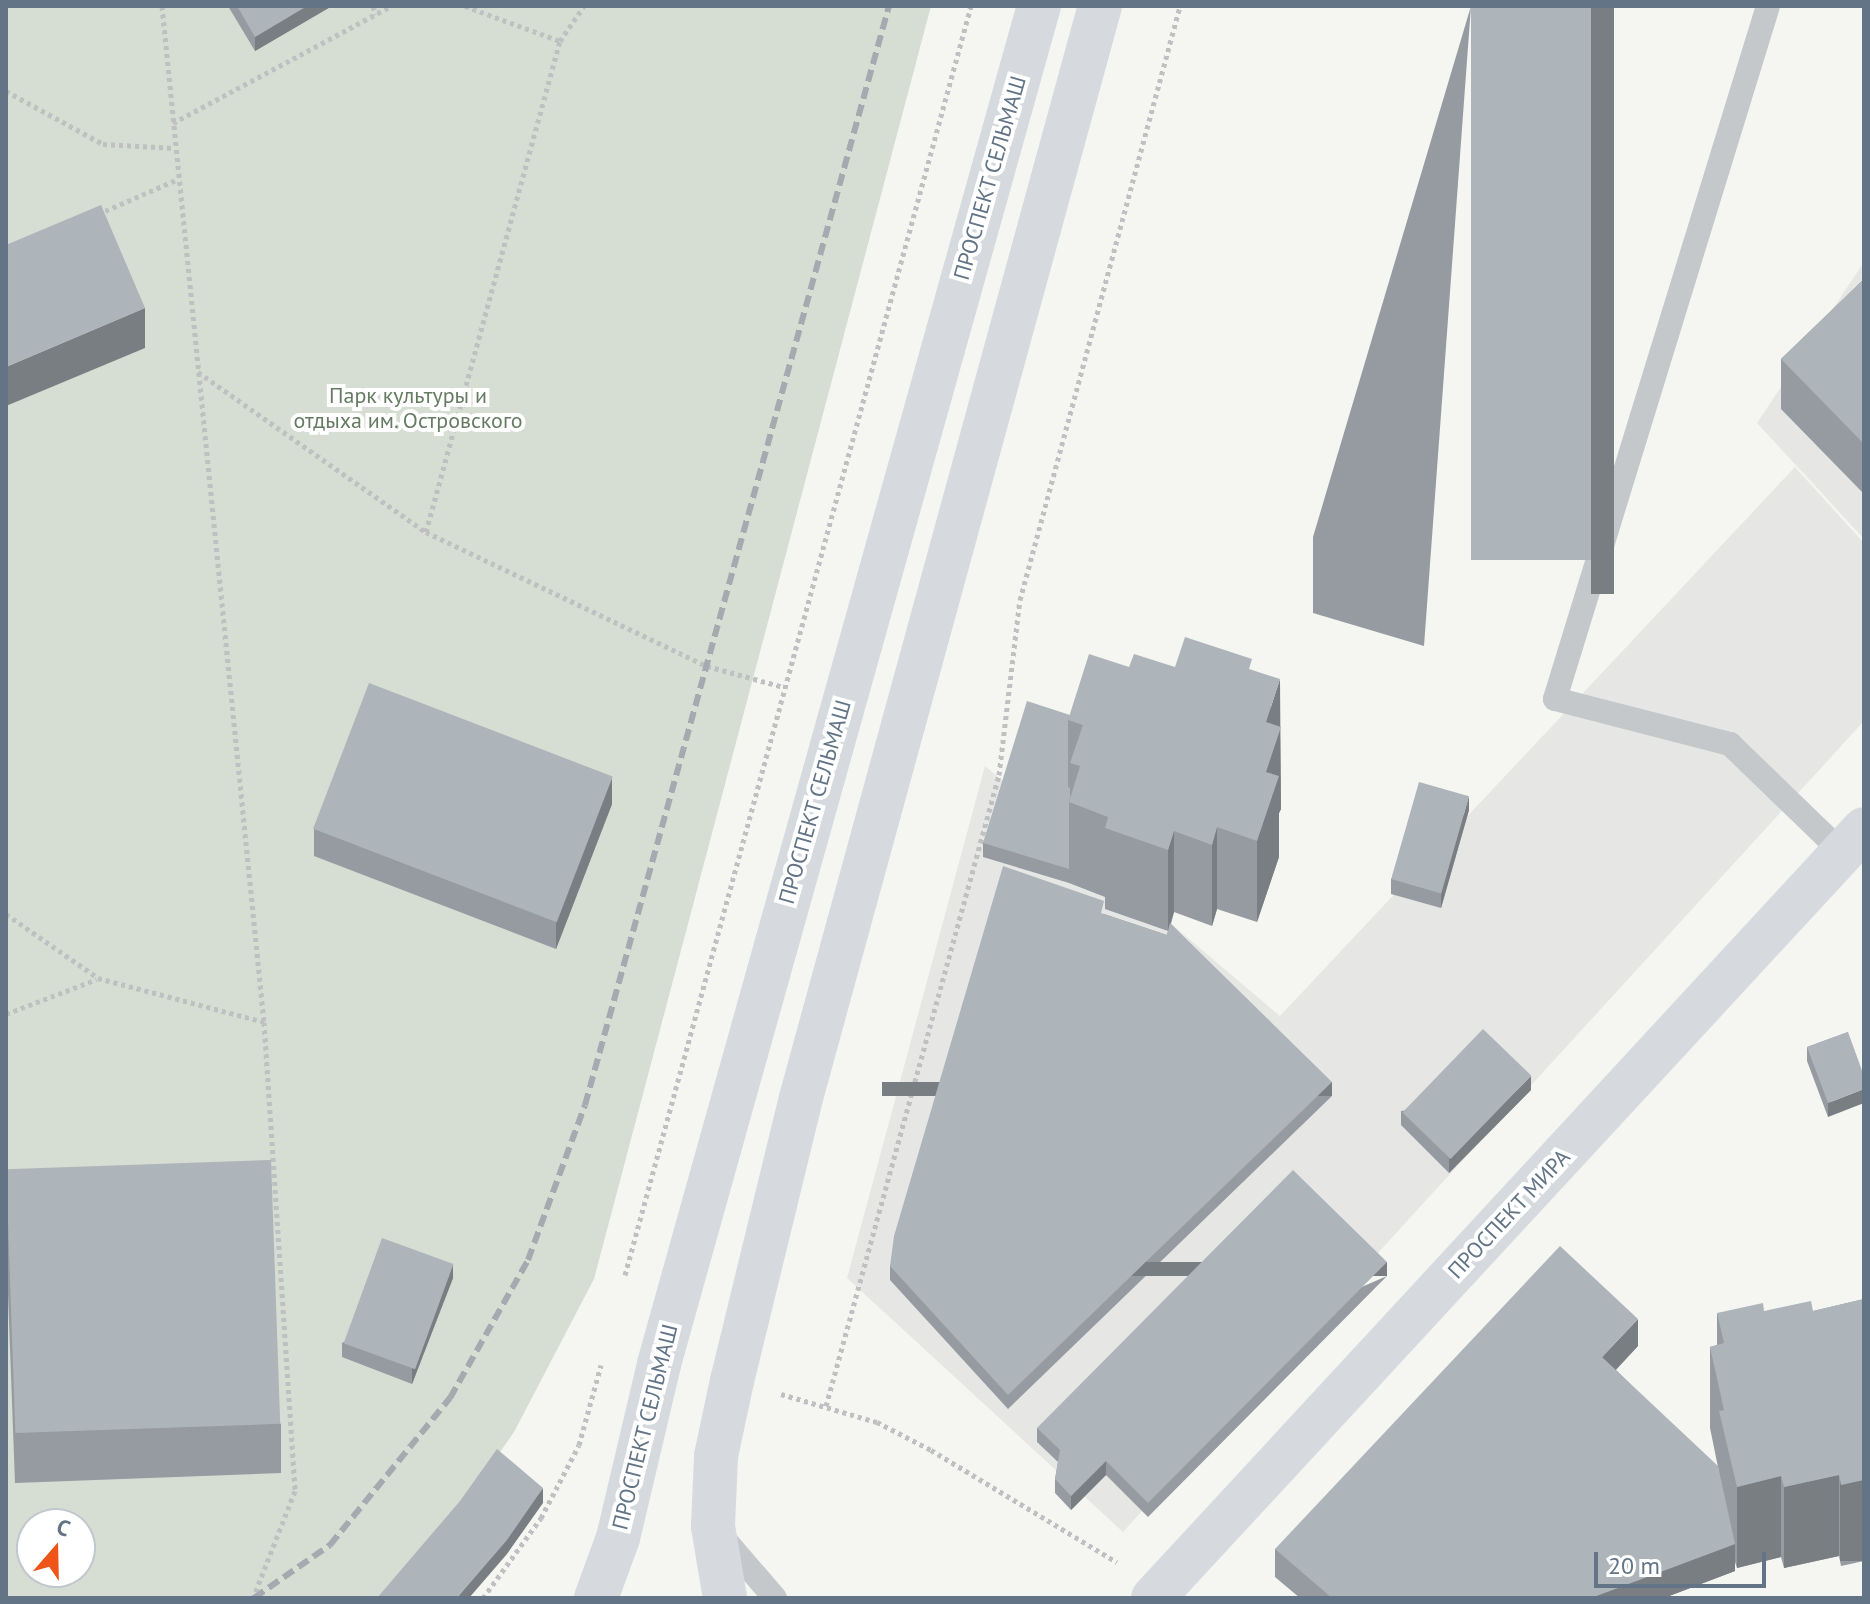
<!DOCTYPE html>
<meta charset="utf-8">
<style>
body{margin:0}
#map{position:relative;width:1870px;height:1604px;overflow:hidden;background:#f5f6f1;font-family:"PT Sans",sans-serif}
div>[style]{position:absolute}
[style*='--x']{left:calc(var(--x)*1px);top:calc(var(--y)*1px);width:calc(var(--w)*1px);rotate:calc(var(--a)*1deg)}
.built>*{inset:0;background:#e6e7e5}
.green>*{inset:0;background:#d6ddd2}
.path>*{height:5px;margin-top:-2.5px;transform-origin:0;background:repeating-linear-gradient(90deg,#bec0c2 0 4px,transparent 0 8px)}
.lane>*{height:24px;margin:-12px;padding:0 12px;transform-origin:12px;border-radius:12px;background:#c4c8cb}
.secondary>*{height:44px;margin:-22px;padding:0 22px;transform-origin:22px;border-radius:22px;background:#d6dadf}
.rail>*{height:6px;margin-top:-3px;transform-origin:0;background:repeating-linear-gradient(90deg,#a4aab0 0 12px,transparent 0 18px)}
.wall>*{inset:0;background:#959ba0}
.shaded-wall>*{inset:0;background:#797e82;transform-origin:0 0}
.building>*{inset:0;background:#adb4ba;transform-origin:0 0}
span{translate:-50% -50%;white-space:nowrap;text-align:center;line-height:1.15;-webkit-text-stroke:8px #fff;paint-order:stroke}
.street-label{font-size:22px;color:#627485}
.park-label{font-size:22px;color:#657b62}
.frame{position:absolute;inset:0;border:8px solid #627485;pointer-events:none}
.north{position:absolute;left:16px;top:1508px;width:80px;height:80px;box-sizing:border-box;background:#fff;border:2px solid #c0c7ce;border-radius:50%;rotate:20deg;font-size:22px;font-weight:700;line-height:32px;text-align:center;color:#627485}
.north::after{content:'';display:block;margin:auto;width:28px;height:36px;background:#ef5418;clip-path:polygon(50% 0,100% 100%,50% 72%,0 100%)}
.scale{position:absolute;left:1594px;top:1552px;width:172px;height:36px;box-sizing:border-box;border:4px solid #627485;border-top:0;padding-left:10px;font-size:24px;line-height:28px;white-space:nowrap;color:#627485;-webkit-text-stroke:6px #fff;paint-order:stroke}
</style>
<div id="map">
<div class="built">
<div style="clip-path:polygon(1864px 262px,1864px 539px,1757px 423px)"></div>
<div style="clip-path:polygon(1795px 467px,1864px 543px,1864px 721px,1123px 1532px,847px 1278px,985px 766px,1280px 1016px)"></div>
</div>
<div class="green">
<div style="clip-path:polygon(evenodd,6px 6px,931px 6px,594px 1279px,514px 1432px,457px 1514px,383px 1598px,6px 1598px,6px 6px,32px 1524px,80px 1524px,80px 1572px,32px 1572px,32px 1524px)"></div>
</div>
<div class="path">
<div style="--x:162;--y:6;--w:1021;--a:84.27"></div>
<div style="--x:264;--y:1022;--w:470;--a:86.2"></div>
<div style="--x:295;--y:1491;--w:115;--a:111.4"></div>
<div style="--x:373;--y:6;--w:9;--a:72"></div>
<div style="--x:465;--y:6;--w:101;--a:20.2"></div>
<div style="--x:6;--y:91;--w:111;--a:28.7"></div>
<div style="--x:103;--y:144;--w:72;--a:3.2"></div>
<div style="--x:173;--y:123;--w:247;--a:-28.2"></div>
<div style="--x:98;--y:214;--w:87;--a:-23.6"></div>
<div style="--x:198;--y:372;--w:279;--a:35.1"></div>
<div style="--x:426;--y:532;--w:311;--a:25.5"></div>
<div style="--x:707;--y:666;--w:80;--a:15.3"></div>
<div style="--x:426;--y:532;--w:509;--a:-74.74"></div>
<div style="--x:560;--y:41;--w:42;--a:-55.6"></div>
<div style="--x:6;--y:914;--w:112;--a:34.8"></div>
<div style="--x:98;--y:978;--w:172;--a:14.8"></div>
<div style="--x:6;--y:1014;--w:97;--a:-21"></div>
<div style="--x:625;--y:1275;--w:1315;--a:-74.75"></div>
<div style="--x:781;--y:1394;--w:100;--a:16.3"></div>
<div style="--x:877;--y:1422;--w:61;--a:27.4"></div>
<div style="--x:931;--y:1450;--w:217;--a:31.1"></div>
<div style="--x:826;--y:1406;--w:654;--a:-74.67"></div>
<div style="--x:999;--y:775;--w:176;--a:-83.2"></div>
<div style="--x:1020;--y:600;--w:615;--a:-74.92"></div>
<div style="--x:483;--y:1598;--w:99;--a:-54.1"></div>
<div style="--x:541;--y:1518;--w:82;--a:-62.5"></div>
<div style="--x:579;--y:1445;--w:83;--a:-74.6"></div>
</div>
<div class="lane">
<div style="--x:1768;--y:6;--w:725;--a:107.09"></div>
<div style="--x:1555;--y:699;--w:181;--a:14.4"></div>
<div style="--x:1730;--y:744;--w:157;--a:44"></div>
<div style="--x:719;--y:1533;--w:86;--a:49.3"></div>
</div>
<div class="secondary">
<div style="--x:596;--y:1598;--w:64;--a:-69.9"></div>
<div style="--x:618;--y:1538;--w:179;--a:-76.7"></div>
<div style="--x:659;--y:1364;--w:1410;--a:-74.37"></div>
<div style="--x:725;--y:1598;--w:73;--a:-99.5"></div>
<div style="--x:713;--y:1526;--w:70;--a:-87.5"></div>
<div style="--x:716;--y:1456;--w:77;--a:-78"></div>
<div style="--x:732;--y:1381;--w:291;--a:-76.3"></div>
<div style="--x:801;--y:1098;--w:1132;--a:-74.69"></div>
<div style="--x:1153;--y:1598;--w:1047;--a:-47.24"></div>
</div>
<div class="rail">
<div style="--x:254;--y:1598;--w:93;--a:-34.9"></div>
<div style="--x:330;--y:1545;--w:190;--a:-50.8"></div>
<div style="--x:450;--y:1398;--w:159;--a:-60.5"></div>
<div style="--x:528;--y:1260;--w:165;--a:-69.8"></div>
<div style="--x:585;--y:1105;--w:1140;--a:-74.54"></div>
</div>
<div class="wall">
<div style="clip-path:polygon(228px 6px,332px 6px,255px 51px)"></div>
<div style="clip-path:polygon(1471px 6px,1424px 646px,1313px 613px,1313px 537px)"></div>
<div style="clip-path:polygon(1864px 279px,1864px 494px,1781px 409px,1781px 359px)"></div>
<div style="clip-path:polygon(1129px 667px,1175px 667px,1252px 670px,1280px 727px,1281px 809px,1279px 813px,1279px 857px,1257px 922px,1217px 909px,1212px 926px,1174px 912px,1171px 924px,1332px 1096px,1008px 1409px,890px 1280px,890px 1266px,1104px 914px,1167px 935px,1168px 931px,1105px 909px,1105px 897px,1069px 883px,983px 857px,983px 843px,1070px 715px)"></div>
<div style="clip-path:polygon(612px 804px,556px 949px,314px 856px,314px 829px)"></div>
<div style="clip-path:polygon(1469px 810px,1441px 908px,1391px 894px,1391px 879px)"></div>
<div style="clip-path:polygon(1848px 1032px,1828px 1117px,1807px 1061px,1807px 1047px)"></div>
<div style="clip-path:polygon(1531px 1090px,1449px 1173px,1401px 1125px,1401px 1111px)"></div>
<div style="clip-path:polygon(6px 1169px,281px 1424px,281px 1473px,15px 1483px,6px 1240px)"></div>
<div style="clip-path:polygon(1387px 1276px,1148px 1517px,1106px 1475px,1071px 1510px,1055px 1493px,1055px 1479px,1058px 1462px,1037px 1442px,1037px 1428px)"></div>
<div style="clip-path:polygon(453px 1278px,412px 1384px,342px 1357px,342px 1343px)"></div>
<div style="clip-path:polygon(1864px 1299px,1864px 1561px,1841px 1566px,1839px 1556px,1784px 1568px,1781px 1557px,1737px 1568px,1735px 1562px,1735px 1571px,1664px 1598px,1300px 1598px,1275px 1577px,1275px 1549px,1638px 1346px,1616px 1370px,1719px 1472px,1710px 1428px,1710px 1347px,1717px 1345px,1717px 1313px,1813px 1311px)"></div>
</div>
<div class="shaded-wall">
<div style="clip-path:polygon(307px 6px,332px 6px,255px 51px,255px 37px)"></div>
<div style="left:1591px;top:6px;width:23px;height:588px"></div>
<div style="clip-path:polygon(145px 308px,145px 348px,6px 406px,6px 367px)"></div>
<div style="clip-path:polygon(1280px 679px,1281px 809px,1279px 813px,1279px 857px,1257px 922px,1257px 841px,1266px 722px)"></div>
<div style="clip-path:polygon(612px 777px,612px 804px,556px 949px,556px 921px)"></div>
<div style="clip-path:polygon(1469px 796px,1469px 810px,1441px 908px,1441px 894px)"></div>
<div style="clip-path:polygon(1217px 827px,1217px 909px,1212px 926px,1212px 845px)"></div>
<div style="clip-path:polygon(1174px 831px,1174px 912px,1168px 931px,1168px 850px)"></div>
<div style="clip-path:polygon(1531px 1076px,1531px 1090px,1449px 1173px,1449px 1159px)"></div>
<div style="left:1332px;top:1082px;width:14px;height:450px;rotate:90deg"></div>
<div style="clip-path:polygon(1864px 1089px,1864px 1103px,1828px 1117px,1828px 1103px)"></div>
<div style="left:1387px;top:1262px;width:14px;height:339px;rotate:90deg"></div>
<div style="clip-path:polygon(453px 1264px,453px 1278px,412px 1384px,412px 1369px)"></div>
<div style="clip-path:polygon(1638px 1319px,1638px 1346px,1602px 1384px,1602px 1357px)"></div>
<div style="clip-path:polygon(1106px 1461px,1106px 1475px,1071px 1510px,1071px 1496px)"></div>
<div style="clip-path:polygon(1839px 1475px,1839px 1556px,1784px 1568px,1784px 1487px)"></div>
<div style="clip-path:polygon(1781px 1476px,1781px 1557px,1737px 1568px,1737px 1487px)"></div>
<div style="left:1864px;top:1480px;width:81px;height:24px;rotate:90deg"></div>
<div style="clip-path:polygon(543px 1488px,543px 1503px,507px 1554px,469px 1598px,457px 1598px)"></div>
<div style="clip-path:polygon(1735px 1544px,1735px 1571px,1664px 1598px,1591px 1598px)"></div>
</div>
<div class="building">
<div style="clip-path:polygon(237px 6px,307px 6px,255px 37px)"></div>
<div style="left:1471px;top:6px;width:120px;height:554px"></div>
<div style="clip-path:polygon(101px 205px,145px 308px,6px 367px,6px 245px)"></div>
<div style="clip-path:polygon(1864px 279px,1864px 444px,1781px 359px)"></div>
<div style="clip-path:polygon(1185px 637px,1252px 659px,1249px 669px,1280px 679px,1266px 722px,1281px 727px,1266px 772px,1279px 776px,1257px 841px,1217px 827px,1212px 845px,1174px 831px,1168px 850px,1105px 828px,1108px 817px,1069px 802px,1080px 766px,1070px 763px,1083px 725px,1068px 720px,1089px 654px,1129px 667px,1134px 654px,1175px 667px)"></div>
<div style="left:369px;top:683px;width:261px;height:156px;rotate:21deg"></div>
<div style="clip-path:polygon(1027px 701px,1070px 715px,1068px 720px,1068px 787px,1070px 788px,1070px 797px,1069px 802px,1069px 869px,983px 843px)"></div>
<div style="left:1419px;top:782px;width:52px;height:101px;rotate:16deg"></div>
<div style="clip-path:polygon(1003px 866px,1104px 901px,1101px 913px,1167px 935px,1170px 923px,1332px 1082px,1008px 1395px,890px 1266px,894px 1236px)"></div>
<div style="left:1483px;top:1029px;width:67px;height:116px;rotate:44deg"></div>
<div style="clip-path:polygon(1848px 1032px,1864px 1076px,1864px 1089px,1828px 1103px,1807px 1047px)"></div>
<div style="left:271px;top:1160px;width:264px;height:265px;rotate:88deg"></div>
<div style="clip-path:polygon(1293px 1170px,1387px 1262px,1148px 1503px,1106px 1461px,1071px 1496px,1055px 1479px,1060px 1450px,1037px 1428px)"></div>
<div style="left:382px;top:1238px;width:76px;height:112px;rotate:20deg"></div>
<div style="clip-path:polygon(1560px 1246px,1638px 1319px,1602px 1357px,1718px 1466px,1735px 1544px,1591px 1598px,1332px 1598px,1275px 1549px)"></div>
<div style="clip-path:polygon(1864px 1299px,1864px 1480px,1841px 1485px,1839px 1475px,1784px 1487px,1781px 1476px,1737px 1487px,1719px 1411px,1724px 1410px,1710px 1347px,1724px 1343px,1717px 1313px,1763px 1303px,1764px 1311px,1811px 1301px,1813px 1311px)"></div>
<div style="clip-path:polygon(497px 1449px,543px 1488px,507px 1540px,457px 1598px,377px 1598px,460px 1501px)"></div>
</div>
<div class="street-label">
<span style="left:990px;top:178px;rotate:-74deg">ПРОСПЕКТ СЕЛЬМАШ</span>
<span style="left:815px;top:802px;rotate:-74deg">ПРОСПЕКТ СЕЛЬМАШ</span>
<span style="left:1509px;top:1214px;rotate:-47deg">ПРОСПЕКТ МИРА</span>
<span style="left:645px;top:1427px;rotate:-76deg">ПРОСПЕКТ СЕЛЬМАШ</span>
</div>
<div class="park-label">
<span style="left:408px;top:408px">Парк культуры и<br>отдыха им. Островского</span>
</div>
<div class="frame"></div>
<div class="north">С</div>
<div class="scale">20 m</div>
</div>
